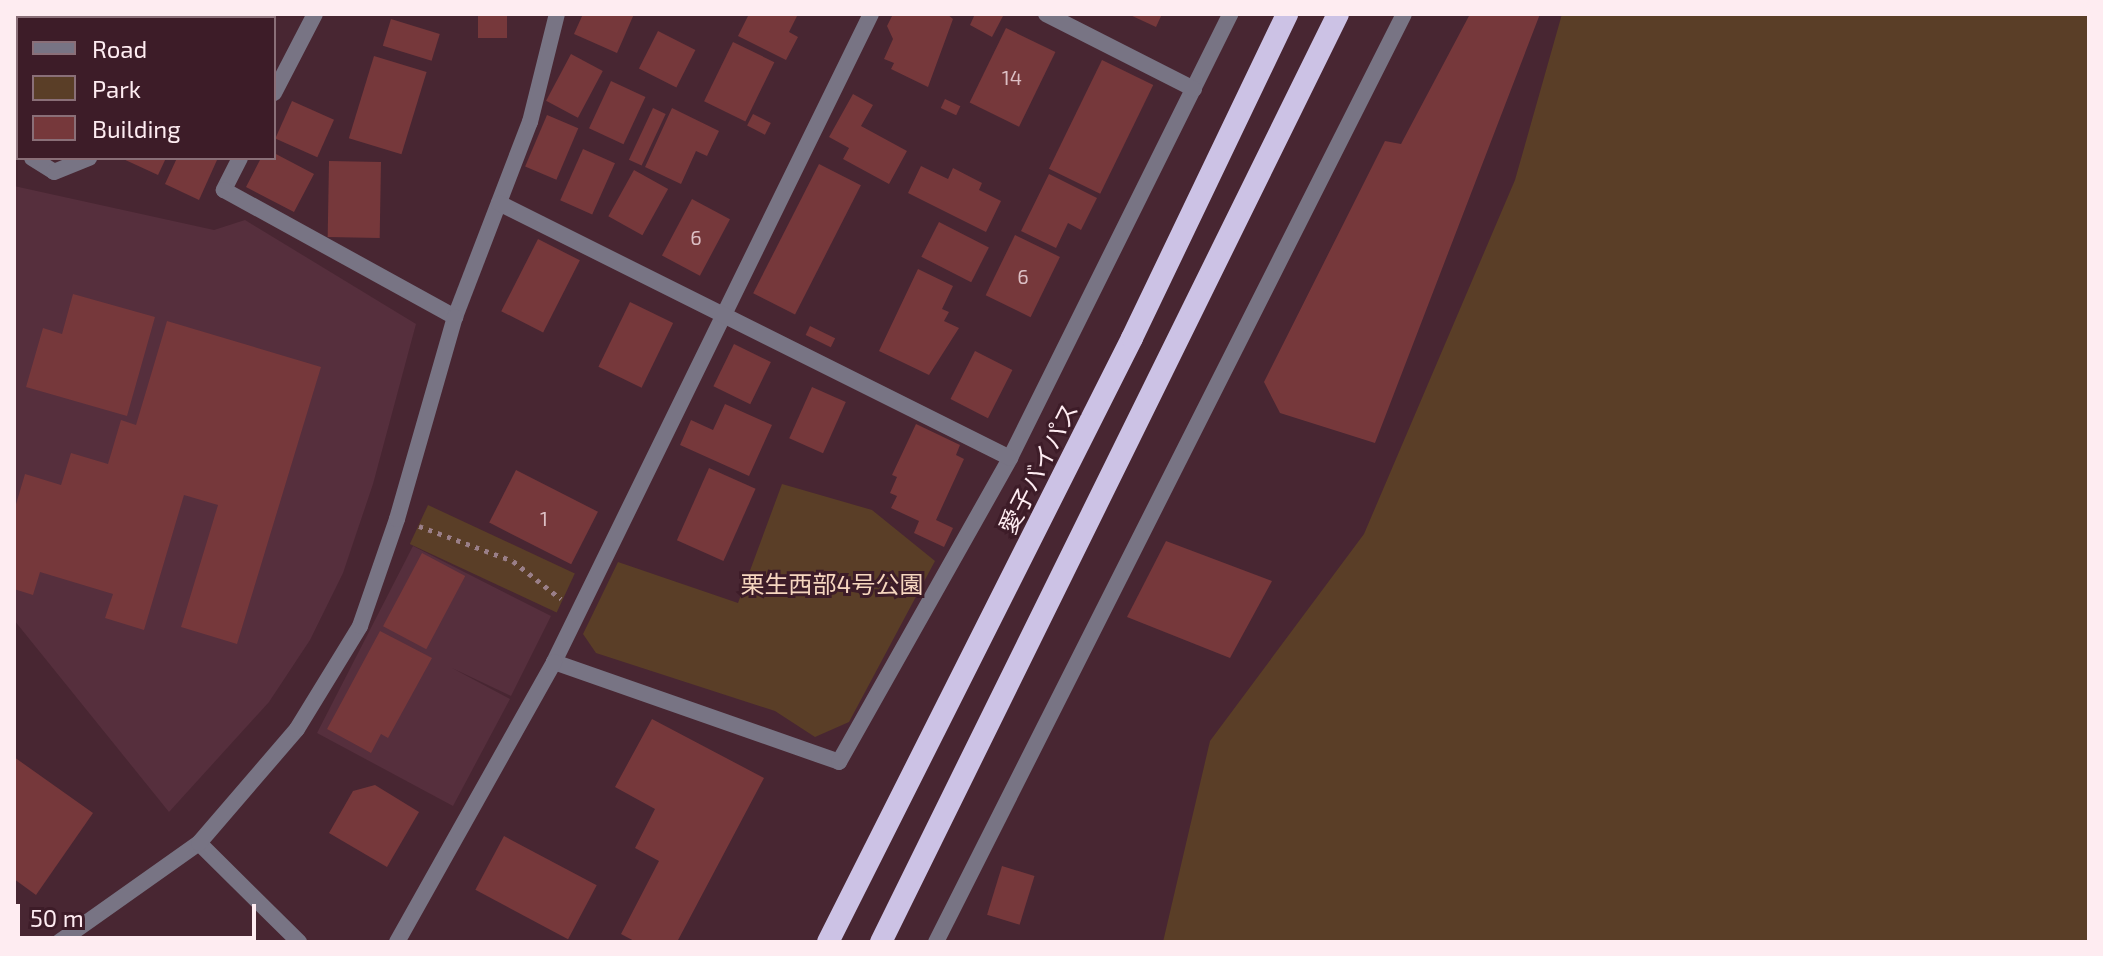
<!DOCTYPE html>
<meta charset="utf-8">
<style>
body{margin:0}
#map{position:relative;width:2103px;height:956px;overflow:hidden;background:#482632;font-family:"Exo 2","Noto Sans JP",sans-serif}
div>[style]{position:absolute}
[style*='--x']{left:calc(var(--x)*1px);top:calc(var(--y)*1px);width:calc(var(--w)*1px);rotate:calc(var(--a)*1deg)}
.built>*{inset:0;background:#562f3d}
.green>*{inset:0;background:#5a3e27;transform-origin:0 0}
.building>*{inset:0;background:#76383b;transform-origin:0 0}
.path>*{height:5px;margin-top:-2.5px;transform-origin:0;background:repeating-linear-gradient(90deg,#9a7f88 0 4px,transparent 0 10px)}
.service>*{height:16px;margin:-8px;padding:0 8px;transform-origin:8px;border-radius:8px;background:#787484}
.minor>*{height:16px;margin:-8px;padding:0 8px;transform-origin:8px;border-radius:8px;background:#787484}
.tertiary>*{height:16px;margin:-8px;padding:0 8px;transform-origin:8px;border-radius:8px;background:#787484}
.trunk>*{height:22px;margin:-11px;padding:0 11px;transform-origin:11px;border-radius:11px;background:#ccc2e5}
span{translate:-50% -50%;white-space:nowrap;text-align:center;line-height:1.15;-webkit-text-stroke:6px #3d1c28;paint-order:stroke}
.number-label{font-size:20px;color:#dcbfc4}
.number-label span{-webkit-text-stroke-width:0}
.street-label{font-size:24px;color:#feecf1}
.park-label{font-size:24px;color:#f6d6bf}
.frame{position:absolute;inset:0;border:16px solid #feecf1;pointer-events:none}
.legend{position:absolute;left:16px;top:16px;width:260px;height:144px;box-sizing:border-box;background:#3d1c28;border:2px solid #8a6f78;margin:0;padding:10px 14px;list-style:none;font-size:24px;color:#feecf1}
.legend li{display:flex;align-items:center;gap:16px;height:40px}
.legend b{width:40px;border:2px solid #8a6f78}
.scale{position:absolute;left:16px;top:904px;width:240px;height:36px;box-sizing:border-box;border:4px solid #feecf1;border-top:0;padding-left:10px;font-size:24px;line-height:28px;white-space:nowrap;color:#feecf1;-webkit-text-stroke:6px #3d1c28;paint-order:stroke}
</style>
<div id="map">
<div class="built">
<div style="clip-path:polygon(14px 186px,214px 230px,245px 220px,416px 324px,373px 484px,343px 573px,310px 640px,269px 702px,169px 812px,14px 620px)"></div>
<div style="clip-path:polygon(413px 546px,551px 616px,511px 696px,452px 668px,510px 699px,453px 806px,317px 733px)"></div>
</div>
<div class="green">
<div style="clip-path:polygon(1562px 14px,2089px 14px,2089px 942px,1163px 942px,1210px 741px,1364px 534px,1515px 180px)"></div>
<div style="clip-path:polygon(782px 484px,872px 510px,935px 561px,849px 722px,815px 737px,775px 711px,596px 653px,583px 634px,618px 562px,738px 603px)"></div>
<div style="left:428px;top:505px;width:162px;height:43px;rotate:25deg"></div>
</div>
<div class="building">
<div style="clip-path:polygon(130px 14px,171px 14px,128px 18px)"></div>
<div style="left:478px;top:14px;width:29px;height:24px"></div>
<div style="clip-path:polygon(583px 14px,634px 14px,617px 53px,574px 34px)"></div>
<div style="clip-path:polygon(749px 14px,798px 14px,789px 32px,798px 37px,786px 60px,738px 36px)"></div>
<div style="clip-path:polygon(893px 14px,947px 14px,953px 19px,928px 87px,891px 69px,894px 63px,884px 59px,893px 39px,887px 26px)"></div>
<div style="clip-path:polygon(975px 14px,1003px 16px,992px 37px,970px 25px)"></div>
<div style="clip-path:polygon(1128px 14px,1162px 14px,1156px 27px)"></div>
<div style="clip-path:polygon(1470px 14px,1540px 14px,1375px 443px,1280px 413px,1264px 382px,1385px 141px,1401px 144px)"></div>
<div style="left:391px;top:19px;width:51px;height:28px;rotate:17deg"></div>
<div style="left:1006px;top:28px;width:55px;height:83px;rotate:26deg"></div>
<div style="left:658px;top:31px;width:42px;height:42px;rotate:27deg"></div>
<div style="left:733px;top:42px;width:46px;height:66px;rotate:26deg"></div>
<div style="left:571px;top:54px;width:36px;height:53px;rotate:28deg"></div>
<div style="left:374px;top:56px;width:55px;height:86px;rotate:17deg"></div>
<div style="left:1102px;top:60px;width:57px;height:121px;rotate:26deg"></div>
<div style="left:611px;top:81px;width:38px;height:52px;rotate:25deg"></div>
<div style="clip-path:polygon(853px 94px,873px 105px,861px 126px,907px 151px,889px 184px,843px 159px,849px 148px,829px 137px)"></div>
<div style="left:945px;top:99px;width:17px;height:10px;rotate:25deg"></div>
<div style="left:292px;top:101px;width:46px;height:41px;rotate:24deg"></div>
<div style="left:653px;top:108px;width:14px;height:57px;rotate:25deg"></div>
<div style="clip-path:polygon(672px 108px,719px 131px,707px 156px,696px 151px,681px 184px,645px 167px)"></div>
<div style="left:753px;top:114px;width:20px;height:13px;rotate:27deg"></div>
<div style="left:547px;top:115px;width:34px;height:56px;rotate:23deg"></div>
<div style="left:583px;top:149px;width:35px;height:56px;rotate:24deg"></div>
<div style="clip-path:polygon(274px 153px,314px 174px,294px 212px,246px 187px,261px 158px,274px 158px)"></div>
<div style="clip-path:polygon(121px 158px,166px 158px,158px 175px)"></div>
<div style="clip-path:polygon(177px 158px,217px 160px,199px 200px,165px 184px)"></div>
<div style="left:329px;top:161px;width:52px;height:76px;rotate:1deg"></div>
<div style="left:819px;top:164px;width:47px;height:145px;rotate:27deg"></div>
<div style="clip-path:polygon(921px 166px,948px 179px,953px 168px,982px 183px,979px 190px,1001px 201px,986px 232px,908px 193px)"></div>
<div style="left:634px;top:170px;width:39px;height:53px;rotate:29deg"></div>
<div style="clip-path:polygon(1049px 174px,1097px 198px,1081px 230px,1068px 223px,1056px 248px,1021px 231px)"></div>
<div style="left:692px;top:199px;width:43px;height:64px;rotate:28deg"></div>
<div style="left:939px;top:222px;width:56px;height:39px;rotate:27deg"></div>
<div style="left:1015px;top:235px;width:50px;height:67px;rotate:26deg"></div>
<div style="left:538px;top:239px;width:47px;height:81px;rotate:27deg"></div>
<div style="clip-path:polygon(918px 269px,953px 286px,942px 309px,949px 312px,944px 321px,959px 328px,929px 375px,879px 351px)"></div>
<div style="clip-path:polygon(73px 294px,155px 317px,127px 416px,26px 387px,43px 328px,62px 334px)"></div>
<div style="left:630px;top:302px;width:48px;height:72px;rotate:26deg"></div>
<div style="clip-path:polygon(167px 321px,321px 367px,237px 644px,181px 627px,218px 505px,184px 495px,144px 630px,105px 618px,113px 594px,40px 572px,33px 595px,14px 589px,14px 511px,25px 474px,61px 485px,71px 453px,108px 464px,121px 420px,136px 425px)"></div>
<div style="left:810px;top:326px;width:28px;height:10px;rotate:26deg"></div>
<div style="left:734px;top:344px;width:41px;height:47px;rotate:26deg"></div>
<div style="left:975px;top:351px;width:42px;height:54px;rotate:27deg"></div>
<div style="left:812px;top:387px;width:37px;height:56px;rotate:24deg"></div>
<div style="clip-path:polygon(725px 404px,772px 425px,749px 476px,680px 445px,691px 420px,713px 430px)"></div>
<div style="clip-path:polygon(916px 424px,960px 445px,956px 455px,964px 459px,936px 520px,953px 528px,944px 547px,914px 533px,919px 521px,891px 508px,897px 496px,890px 493px,897px 477px,892px 475px)"></div>
<div style="left:709px;top:468px;width:51px;height:79px;rotate:24deg"></div>
<div style="left:516px;top:470px;width:92px;height:59px;rotate:27deg"></div>
<div style="clip-path:polygon(1166px 541px,1272px 581px,1230px 658px,1127px 617px)"></div>
<div style="left:422px;top:553px;width:49px;height:83px;rotate:28deg"></div>
<div style="clip-path:polygon(380px 631px,432px 658px,388px 738px,381px 734px,371px 753px,327px 729px)"></div>
<div style="clip-path:polygon(652px 719px,764px 778px,677px 942px,636px 942px,621px 934px,659px 861px,635px 848px,655px 809px,615px 787px)"></div>
<div style="clip-path:polygon(14px 757px,93px 813px,36px 895px,14px 879px)"></div>
<div style="clip-path:polygon(375px 785px,419px 812px,387px 867px,329px 833px,353px 791px)"></div>
<div style="left:504px;top:836px;width:105px;height:61px;rotate:28deg"></div>
<div style="left:1002px;top:866px;width:34px;height:51px;rotate:17deg"></div>
</div>
<div class="path">
<div style="--x:419;--y:526;--w:100;--a:20.4"></div>
<div style="--x:513;--y:561;--w:61;--a:38.4"></div>
</div>
<div class="service">
<div style="--x:81;--y:18;--w:5;--a:-53"></div>
<div style="--x:14;--y:125;--w:8;--a:-60"></div>
<div style="--x:14;--y:146;--w:5;--a:37"></div>
<div style="--x:32;--y:158;--w:26;--a:32"></div>
<div style="--x:54;--y:172;--w:38;--a:-22"></div>
</div>
<div class="minor">
<div style="--x:871;--y:14;--w:721;--a:116.07"></div>
<div style="--x:554;--y:662;--w:302;--a:19.3"></div>
<div style="--x:839;--y:762;--w:349;--a:-60.6"></div>
<div style="--x:1010;--y:458;--w:496;--a:-63.6"></div>
<div style="--x:1046;--y:14;--w:166;--a:26.9"></div>
<div style="--x:274;--y:93;--w:89;--a:-62.6"></div>
<div style="--x:240;--y:158;--w:36;--a:117"></div>
<div style="--x:224;--y:190;--w:264;--a:28.8"></div>
<div style="--x:455;--y:317;--w:209;--a:-69"></div>
<div style="--x:530;--y:122;--w:111;--a:-76"></div>
<div style="--x:499;--y:203;--w:571;--a:26.52"></div>
<div style="--x:936;--y:942;--w:1039;--a:-63.24"></div>
</div>
<div class="tertiary">
<div style="--x:199;--y:843;--w:141;--a:44.7"></div>
<div style="--x:59;--y:942;--w:171;--a:-35.3"></div>
<div style="--x:199;--y:843;--w:150;--a:-49.3"></div>
<div style="--x:297;--y:729;--w:121;--a:-58.5"></div>
<div style="--x:360;--y:626;--w:113;--a:-70.9"></div>
<div style="--x:397;--y:519;--w:210;--a:-74"></div>
<div style="--x:397;--y:942;--w:321;--a:-60.7"></div>
</div>
<div class="trunk">
<div style="--x:828;--y:942;--w:676;--a:-63.28"></div>
<div style="--x:1132;--y:338;--w:359;--a:-64.4"></div>
<div style="--x:881;--y:942;--w:1034;--a:-63.78"></div>
</div>
<div class="number-label">
<span style="left:1012px;top:77px">14</span>
<span style="left:696px;top:237px">6</span>
<span style="left:1023px;top:276px">6</span>
<span style="left:544px;top:518px">1</span>
</div>
<div class="street-label">
<span style="left:1038px;top:468px;rotate:-63deg">愛子バイパス</span>
</div>
<div class="park-label">
<span style="left:832px;top:584px">栗生西部4号公園</span>
</div>
<div class="frame"></div>
<ul class="legend">
<li><b style="height:10px;background:#787484"></b>Road</li>
<li><b style="height:22px;background:#5a3e27"></b>Park</li>
<li><b style="height:22px;background:#76383b"></b>Building</li>
</ul>
<div class="scale">50 m</div>
</div>
